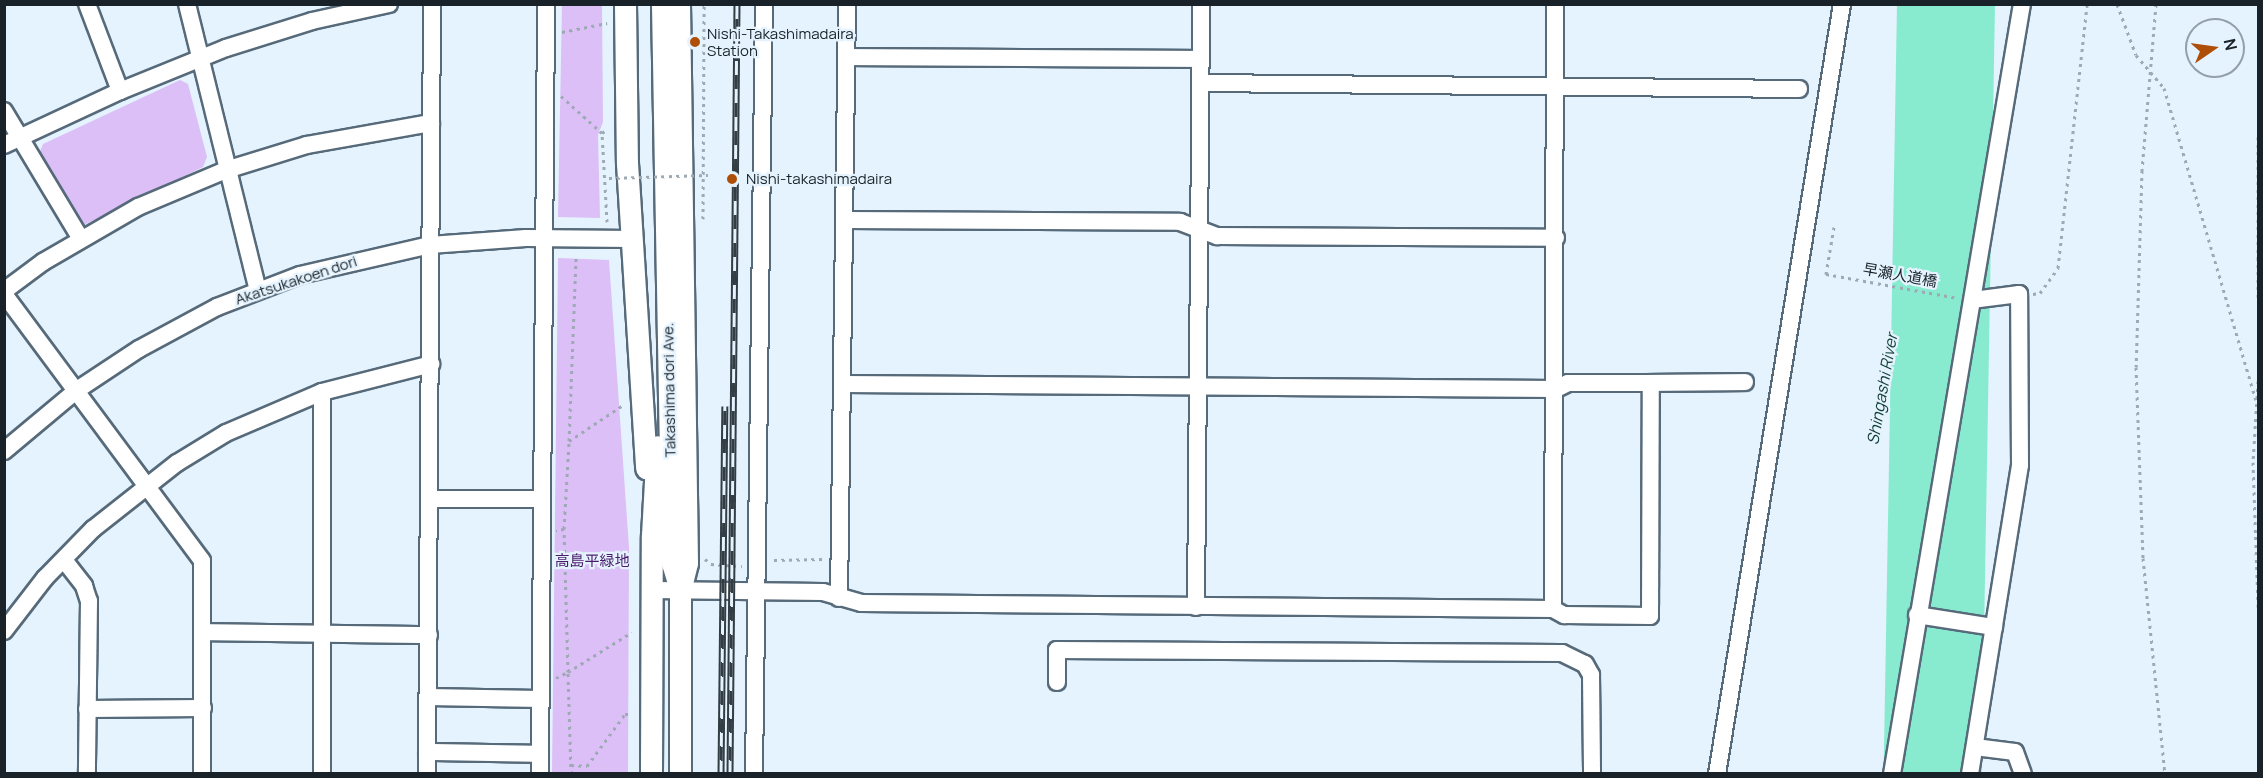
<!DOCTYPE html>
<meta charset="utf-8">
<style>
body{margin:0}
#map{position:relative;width:2263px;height:778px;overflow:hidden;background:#e5f3fe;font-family:Manrope,"Noto Sans JP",sans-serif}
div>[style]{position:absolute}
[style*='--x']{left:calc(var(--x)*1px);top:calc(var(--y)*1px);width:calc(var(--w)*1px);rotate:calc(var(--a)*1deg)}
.green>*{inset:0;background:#dbbff6}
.water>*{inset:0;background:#88ebd0;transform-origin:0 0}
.path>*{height:3px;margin-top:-1.5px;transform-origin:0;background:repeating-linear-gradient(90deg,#9daab3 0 3px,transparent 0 7.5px)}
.roads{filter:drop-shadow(2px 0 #566a7a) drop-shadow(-2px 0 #566a7a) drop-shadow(0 2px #566a7a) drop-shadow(0 -2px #566a7a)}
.minor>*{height:16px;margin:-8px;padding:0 8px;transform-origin:8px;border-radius:8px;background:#fff}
.major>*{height:21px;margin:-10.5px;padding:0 10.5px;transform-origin:10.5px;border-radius:10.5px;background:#fff}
.rail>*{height:7px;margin-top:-3.5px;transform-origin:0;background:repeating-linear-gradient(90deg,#e5f3fe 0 14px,#333d44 0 28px);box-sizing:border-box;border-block:2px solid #333d44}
.path-bridge>*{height:3px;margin-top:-1.5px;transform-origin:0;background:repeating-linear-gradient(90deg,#9daab3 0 3px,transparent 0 7.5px)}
.dots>*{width:16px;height:16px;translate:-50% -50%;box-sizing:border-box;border:3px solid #e5f3fe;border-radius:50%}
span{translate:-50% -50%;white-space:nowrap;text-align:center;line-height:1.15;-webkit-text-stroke:4.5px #e5f3fe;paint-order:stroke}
.poi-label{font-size:15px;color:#192229}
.left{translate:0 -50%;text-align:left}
.street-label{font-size:15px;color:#192229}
.park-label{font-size:15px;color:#4a1b6a}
.water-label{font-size:16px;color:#0f3c32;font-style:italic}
.frame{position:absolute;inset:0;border:6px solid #192229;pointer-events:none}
.north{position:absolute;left:2185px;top:18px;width:60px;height:60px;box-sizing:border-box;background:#e5f3fe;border:2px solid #939fa9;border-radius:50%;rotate:77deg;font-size:16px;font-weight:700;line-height:24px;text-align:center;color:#192229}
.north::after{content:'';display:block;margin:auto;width:21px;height:27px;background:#af4e07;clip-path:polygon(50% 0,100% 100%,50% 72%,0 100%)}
</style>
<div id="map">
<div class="green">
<div style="clip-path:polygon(562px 5px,602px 5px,603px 122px,598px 135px,600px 218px,558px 217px)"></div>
<div style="clip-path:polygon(180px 80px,188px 84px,207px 157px,203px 167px,82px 226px,39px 154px,43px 144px)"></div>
<div style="clip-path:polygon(558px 258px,609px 260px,629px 548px,628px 773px,552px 773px)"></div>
</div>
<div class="water">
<div style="left:1897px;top:4px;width:98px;height:780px;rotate:1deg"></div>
</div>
<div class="path">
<div style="--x:2117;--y:4;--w:54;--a:69.6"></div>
<div style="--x:2136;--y:55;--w:43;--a:49.7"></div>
<div style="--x:2164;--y:88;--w:325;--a:73.6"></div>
<div style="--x:2156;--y:4;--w:167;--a:94.8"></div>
<div style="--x:2142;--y:170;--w:197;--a:91.7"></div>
<div style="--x:2136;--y:367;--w:191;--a:87.9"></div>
<div style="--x:2143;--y:558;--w:217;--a:84.2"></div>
<div style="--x:562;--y:32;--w:46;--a:-11.3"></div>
<div style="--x:561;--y:96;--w:55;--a:42.1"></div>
<div style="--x:2258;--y:137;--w:160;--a:90"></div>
<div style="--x:703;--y:219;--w:215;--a:-89.7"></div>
<div style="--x:607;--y:222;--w:89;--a:-93.2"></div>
<div style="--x:602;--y:133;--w:7;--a:-34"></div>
<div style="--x:1834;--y:227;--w:48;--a:99.7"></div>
<div style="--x:1826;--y:274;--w:134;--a:10.3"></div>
<div style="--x:2033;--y:294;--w:7;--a:-8"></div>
<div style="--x:2040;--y:293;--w:31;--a:-54"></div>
<div style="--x:2058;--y:268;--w:266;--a:-83.7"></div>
<div style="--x:2258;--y:381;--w:81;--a:93.5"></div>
<div style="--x:2253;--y:462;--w:145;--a:88"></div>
<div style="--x:569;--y:441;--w:184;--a:-87.8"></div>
<div style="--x:564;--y:529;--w:88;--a:-86.7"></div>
<div style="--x:569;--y:441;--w:65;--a:-33.7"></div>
<div style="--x:705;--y:559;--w:8;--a:40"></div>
<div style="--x:711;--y:564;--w:31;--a:4"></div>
<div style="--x:774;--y:560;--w:49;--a:-1.2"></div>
<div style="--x:556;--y:678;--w:13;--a:-27"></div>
<div style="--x:568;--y:672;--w:143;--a:-91.6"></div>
<div style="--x:564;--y:529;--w:8;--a:173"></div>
<div style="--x:571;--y:765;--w:16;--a:4"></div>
<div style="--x:587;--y:766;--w:64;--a:-53.8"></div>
<div style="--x:625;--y:714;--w:6;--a:0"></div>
<div style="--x:571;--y:774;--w:102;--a:-91.7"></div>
<div style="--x:568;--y:672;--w:75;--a:-32"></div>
</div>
<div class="roads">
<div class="minor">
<div style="--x:87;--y:4;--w:93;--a:69.2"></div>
<div style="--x:187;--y:4;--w:295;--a:76.1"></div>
<div style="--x:846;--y:57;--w:354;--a:0.3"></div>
<div style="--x:1200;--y:83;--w:599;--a:0.57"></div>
<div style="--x:4;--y:111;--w:149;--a:59"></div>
<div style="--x:4;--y:145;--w:128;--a:-25"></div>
<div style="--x:120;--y:91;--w:114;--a:-22.1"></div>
<div style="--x:226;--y:48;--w:90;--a:-17.4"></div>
<div style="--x:312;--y:21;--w:79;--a:-12.4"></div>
<div style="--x:846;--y:220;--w:334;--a:0.3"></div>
<div style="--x:1180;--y:222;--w:40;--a:21"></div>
<div style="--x:1217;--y:236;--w:339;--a:0.3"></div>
<div style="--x:4;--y:291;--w:49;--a:-36.6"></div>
<div style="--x:43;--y:262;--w:110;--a:-30.1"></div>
<div style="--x:138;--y:207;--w:95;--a:-22.8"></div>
<div style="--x:226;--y:170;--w:85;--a:-17.2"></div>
<div style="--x:307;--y:145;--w:126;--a:-10.1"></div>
<div style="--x:4;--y:294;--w:332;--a:53.4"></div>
<div style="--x:202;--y:561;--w:213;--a:90"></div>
<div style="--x:1651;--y:383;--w:94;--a:-0.6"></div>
<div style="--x:4;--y:451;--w:95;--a:-39.9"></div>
<div style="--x:77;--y:390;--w:74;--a:-33.5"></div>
<div style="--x:139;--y:349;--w:89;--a:-28.3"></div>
<div style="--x:217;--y:307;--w:89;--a:-21.1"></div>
<div style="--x:300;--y:275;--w:133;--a:-13"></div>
<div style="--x:430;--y:245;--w:96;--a:-4.2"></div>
<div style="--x:526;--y:238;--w:106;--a:0.5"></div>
<div style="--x:430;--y:499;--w:112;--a:0"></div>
<div style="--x:64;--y:560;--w:33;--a:52"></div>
<div style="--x:84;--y:586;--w:16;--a:72"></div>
<div style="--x:89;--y:601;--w:173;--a:90.7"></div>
<div style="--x:652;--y:590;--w:171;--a:0.7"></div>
<div style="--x:823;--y:592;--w:40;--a:16"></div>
<div style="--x:861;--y:603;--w:692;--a:0.5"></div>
<div style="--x:1553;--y:609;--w:13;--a:29"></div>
<div style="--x:1564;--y:615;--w:86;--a:0.7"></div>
<div style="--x:1650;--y:616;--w:233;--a:-89.8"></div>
<div style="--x:1651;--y:383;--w:83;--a:180"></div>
<div style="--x:1568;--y:383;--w:13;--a:153"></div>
<div style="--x:1556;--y:389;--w:712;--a:-179.6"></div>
<div style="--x:839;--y:598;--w:594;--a:-89.23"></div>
<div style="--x:1196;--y:607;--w:603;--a:-89.52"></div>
<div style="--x:1553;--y:609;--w:605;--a:-89.81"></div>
<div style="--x:1917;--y:615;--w:78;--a:8.9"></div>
<div style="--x:4;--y:631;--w:67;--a:-52.3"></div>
<div style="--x:45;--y:578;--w:69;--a:-45.6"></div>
<div style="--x:93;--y:529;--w:107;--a:-38.2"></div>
<div style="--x:177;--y:463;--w:57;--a:-31.5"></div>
<div style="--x:226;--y:433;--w:104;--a:-23.1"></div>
<div style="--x:322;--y:392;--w:113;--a:-14.4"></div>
<div style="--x:203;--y:632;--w:226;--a:0.8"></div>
<div style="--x:1057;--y:682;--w:32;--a:-90"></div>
<div style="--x:1057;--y:650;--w:505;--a:0.34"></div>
<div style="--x:1562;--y:653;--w:25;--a:26"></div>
<div style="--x:1585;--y:664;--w:13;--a:61"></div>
<div style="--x:1591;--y:675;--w:99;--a:89.4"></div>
<div style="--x:428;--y:697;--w:112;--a:1"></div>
<div style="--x:87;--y:709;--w:116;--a:-0.5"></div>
<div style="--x:1975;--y:747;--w:40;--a:7.1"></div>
<div style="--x:2015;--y:752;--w:23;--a:70"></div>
<div style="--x:427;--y:752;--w:113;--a:1"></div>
<div style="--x:322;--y:774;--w:382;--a:-90"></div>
<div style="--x:427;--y:774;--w:770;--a:-89.63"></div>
<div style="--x:540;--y:774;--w:770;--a:-89.55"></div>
<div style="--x:754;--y:774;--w:770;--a:-89.26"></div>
<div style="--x:1717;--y:774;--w:780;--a:-80.78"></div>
<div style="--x:1892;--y:774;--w:781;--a:-80.42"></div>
<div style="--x:1970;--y:774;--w:313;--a:-80.8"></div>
<div style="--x:2020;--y:465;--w:171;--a:-90.3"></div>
<div style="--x:2019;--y:294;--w:46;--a:172.6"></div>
</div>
<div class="major">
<div style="--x:625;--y:4;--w:159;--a:89.3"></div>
<div style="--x:627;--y:163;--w:306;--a:86.4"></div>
<div style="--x:662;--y:4;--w:559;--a:88.98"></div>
<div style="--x:672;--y:563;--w:28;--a:73"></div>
<div style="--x:680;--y:590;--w:184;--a:90"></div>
<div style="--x:679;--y:4;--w:559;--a:89.18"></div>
<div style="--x:687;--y:563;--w:25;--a:104"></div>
<div style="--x:651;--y:774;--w:239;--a:-89.8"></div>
<div style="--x:652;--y:535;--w:89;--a:-86.8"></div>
</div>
</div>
<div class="rail">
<div style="--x:721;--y:774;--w:368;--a:-89.4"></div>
<div style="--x:730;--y:774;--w:770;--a:-89.48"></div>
</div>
<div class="path-bridge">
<div style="--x:609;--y:178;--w:99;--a:-1.7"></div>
</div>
<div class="dots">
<div style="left:695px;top:42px;background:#af4e07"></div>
<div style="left:732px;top:179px;background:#af4e07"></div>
</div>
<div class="poi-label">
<span class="left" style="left:707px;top:42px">Nishi-Takashimadaira<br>Station</span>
<span class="left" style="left:746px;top:179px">Nishi-takashimadaira</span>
</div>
<div class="street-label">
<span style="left:1900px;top:275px;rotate:10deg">早瀬人道橋</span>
<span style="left:296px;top:280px;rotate:-18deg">Akatsukakoen dori</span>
<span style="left:669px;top:390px;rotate:-91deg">Takashima dori Ave.</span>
</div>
<div class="park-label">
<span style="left:592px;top:561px">高島平緑地</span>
</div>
<div class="water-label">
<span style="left:1882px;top:389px;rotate:-80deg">Shingashi River</span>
</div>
<div class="frame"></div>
<div class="north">N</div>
</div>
